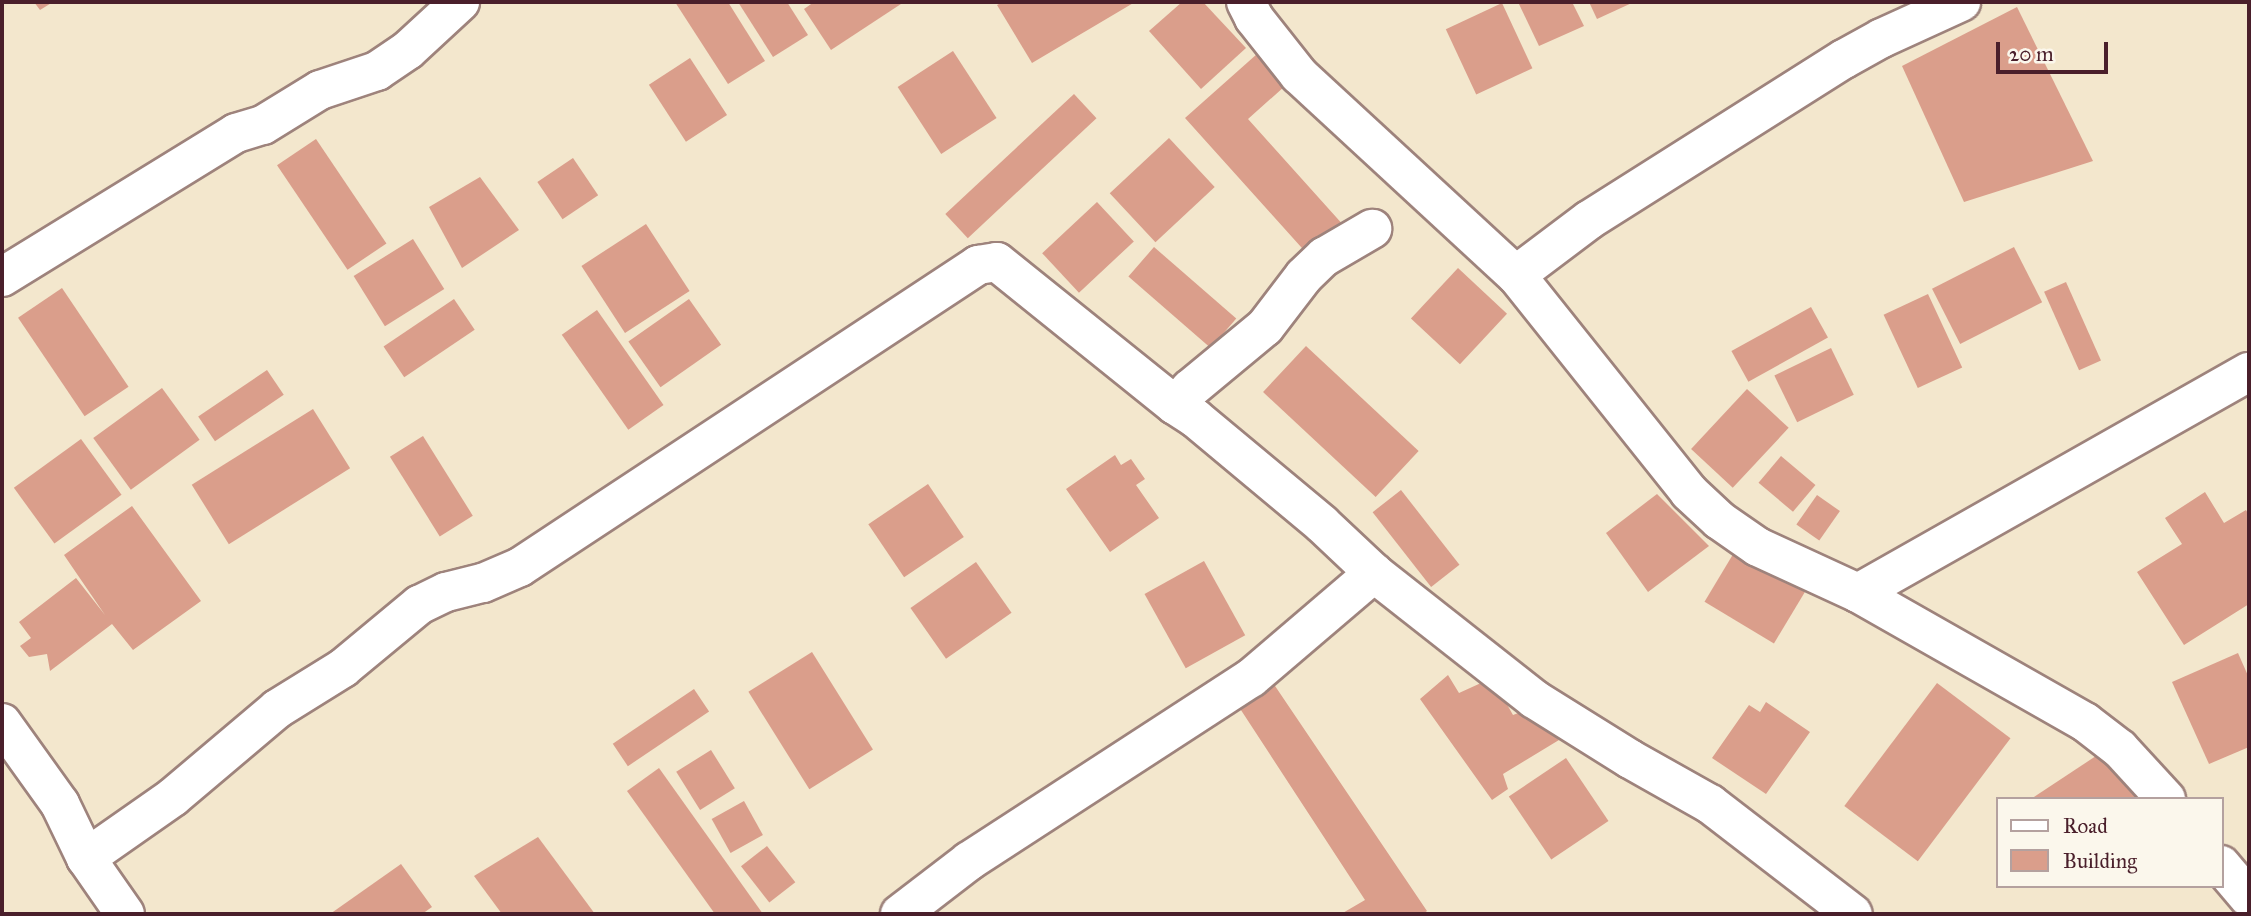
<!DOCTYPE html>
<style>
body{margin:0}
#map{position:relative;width:2251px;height:916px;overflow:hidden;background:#f3e7cd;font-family:"IM FELL Great Primer",serif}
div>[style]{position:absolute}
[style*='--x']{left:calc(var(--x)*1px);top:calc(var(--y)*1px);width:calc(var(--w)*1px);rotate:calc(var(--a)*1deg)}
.building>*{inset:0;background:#da9e8b;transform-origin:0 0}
.roads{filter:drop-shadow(2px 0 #9e837c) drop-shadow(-2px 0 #9e837c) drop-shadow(0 2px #9e837c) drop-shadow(0 -2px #9e837c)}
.minor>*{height:38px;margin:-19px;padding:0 19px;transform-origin:19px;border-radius:19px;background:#fff}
span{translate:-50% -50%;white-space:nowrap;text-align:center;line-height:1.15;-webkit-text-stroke:5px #fbf7ec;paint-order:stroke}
.frame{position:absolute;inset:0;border:4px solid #4a1f2b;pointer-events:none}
.legend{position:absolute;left:1996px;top:797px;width:228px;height:91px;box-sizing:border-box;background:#fbf7ec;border:2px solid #b4a19f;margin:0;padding:9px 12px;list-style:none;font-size:21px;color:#4a1f2b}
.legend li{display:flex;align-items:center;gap:14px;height:35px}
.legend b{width:35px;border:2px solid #b4a19f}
.scale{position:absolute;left:1996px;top:42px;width:112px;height:32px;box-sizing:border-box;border:4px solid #4a1f2b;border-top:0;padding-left:9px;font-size:21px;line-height:24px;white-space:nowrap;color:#4a1f2b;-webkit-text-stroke:5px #fbf7ec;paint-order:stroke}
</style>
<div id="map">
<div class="building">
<div style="clip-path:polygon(34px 2px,53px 2px,40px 10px)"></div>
<div style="clip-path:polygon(675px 2px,728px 2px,765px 61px,728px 84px)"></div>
<div style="clip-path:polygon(738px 2px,787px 2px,808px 35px,773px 57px)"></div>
<div style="clip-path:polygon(814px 2px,904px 2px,831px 50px,804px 9px)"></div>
<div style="clip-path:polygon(1003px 2px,1135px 2px,1032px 63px,997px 5px)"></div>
<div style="clip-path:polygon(1182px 2px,1203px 2px,1246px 48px,1201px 89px,1149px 31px)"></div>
<div style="clip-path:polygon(1518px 2px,1572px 2px,1584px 26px,1539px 46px)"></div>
<div style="clip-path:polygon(1589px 2px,1634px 2px,1597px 19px)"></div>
<div style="left:1502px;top:3px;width:72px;height:62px;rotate:65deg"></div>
<div style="clip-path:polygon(2017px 7px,2093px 161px,1964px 202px,1902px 66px)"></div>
<div style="left:953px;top:51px;width:80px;height:66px;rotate:57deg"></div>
<div style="clip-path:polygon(1257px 54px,1285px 86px,1248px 119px,1345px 227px,1310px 257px,1185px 118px)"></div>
<div style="left:690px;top:58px;width:68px;height:49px;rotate:57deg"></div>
<div style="left:1074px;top:94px;width:33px;height:176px;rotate:47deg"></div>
<div style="left:1169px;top:138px;width:67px;height:81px;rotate:47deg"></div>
<div style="left:316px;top:139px;width:126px;height:47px;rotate:56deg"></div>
<div style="left:573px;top:158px;width:45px;height:43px;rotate:56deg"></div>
<div style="clip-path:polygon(480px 177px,519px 230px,462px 268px,429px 207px)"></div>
<div style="left:1097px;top:202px;width:54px;height:75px;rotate:47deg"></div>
<div style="left:646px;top:224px;width:80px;height:77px;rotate:57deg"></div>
<div style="left:413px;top:239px;width:59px;height:70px;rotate:58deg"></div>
<div style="left:1154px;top:247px;width:109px;height:39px;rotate:41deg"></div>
<div style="left:2014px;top:247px;width:62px;height:92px;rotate:63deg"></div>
<div style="left:1458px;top:268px;width:67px;height:69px;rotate:43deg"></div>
<div style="left:2066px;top:282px;width:86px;height:24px;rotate:66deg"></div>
<div style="left:62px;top:288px;width:119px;height:53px;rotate:56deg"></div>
<div style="left:1928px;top:294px;width:81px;height:49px;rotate:65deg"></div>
<div style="left:454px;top:299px;width:37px;height:85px;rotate:56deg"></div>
<div style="left:689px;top:299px;width:56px;height:74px;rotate:55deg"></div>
<div style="left:1811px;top:307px;width:35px;height:91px;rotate:61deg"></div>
<div style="left:597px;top:310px;width:116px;height:43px;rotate:55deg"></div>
<div style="left:1306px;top:346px;width:154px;height:63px;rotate:43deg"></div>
<div style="left:1831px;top:348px;width:52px;height:63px;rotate:64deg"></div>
<div style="left:267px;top:370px;width:30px;height:83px;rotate:56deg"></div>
<div style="left:162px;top:388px;width:64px;height:85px;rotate:54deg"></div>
<div style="left:1747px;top:389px;width:57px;height:82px;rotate:43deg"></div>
<div style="left:313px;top:409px;width:70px;height:143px;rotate:58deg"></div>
<div style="left:423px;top:436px;width:94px;height:39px;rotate:58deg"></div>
<div style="left:81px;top:439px;width:69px;height:83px;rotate:54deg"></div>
<div style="clip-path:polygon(1115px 455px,1121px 465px,1131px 459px,1145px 479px,1136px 485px,1159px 518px,1110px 552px,1066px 489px)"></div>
<div style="left:1781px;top:456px;width:45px;height:35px;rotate:40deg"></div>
<div style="left:928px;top:484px;width:64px;height:72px;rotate:56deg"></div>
<div style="left:1401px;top:490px;width:95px;height:36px;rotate:52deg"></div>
<div style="clip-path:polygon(2205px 492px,2224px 523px,2246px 510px,2249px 515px,2249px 604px,2184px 645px,2137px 572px,2182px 544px,2165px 518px)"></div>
<div style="clip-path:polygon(1657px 494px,1709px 546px,1648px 592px,1606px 533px)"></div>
<div style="left:1817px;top:495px;width:28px;height:36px;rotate:35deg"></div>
<div style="clip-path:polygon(132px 506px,201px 601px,133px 650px,112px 624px,50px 671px,47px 654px,29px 657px,20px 646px,31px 638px,19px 622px,76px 578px,105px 615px,64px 555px)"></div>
<div style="left:1738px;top:546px;width:81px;height:65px;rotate:31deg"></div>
<div style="left:1204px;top:561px;width:85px;height:68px;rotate:61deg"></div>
<div style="left:976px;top:562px;width:62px;height:80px;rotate:55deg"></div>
<div style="left:812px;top:652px;width:115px;height:75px;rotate:58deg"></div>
<div style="clip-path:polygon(2238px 653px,2249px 678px,2249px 747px,2209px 764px,2172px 682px)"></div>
<div style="clip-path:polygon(1448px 675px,1459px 693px,1492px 678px,1513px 715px,1534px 707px,1559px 740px,1503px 774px,1508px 789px,1492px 800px,1420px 699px)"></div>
<div style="clip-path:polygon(1271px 680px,1427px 911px,1423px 914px,1341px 914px,1365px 900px,1237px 704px)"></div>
<div style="left:1937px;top:683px;width:92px;height:154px;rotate:37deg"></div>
<div style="left:694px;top:689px;width:27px;height:98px;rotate:56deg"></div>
<div style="clip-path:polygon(1766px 702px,1810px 732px,1766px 794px,1712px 758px,1749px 705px,1760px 712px)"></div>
<div style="left:711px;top:750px;width:45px;height:41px;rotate:58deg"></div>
<div style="clip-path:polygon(2105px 750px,2138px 799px,2031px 799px)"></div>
<div style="left:1566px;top:758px;width:76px;height:69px;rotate:56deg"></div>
<div style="clip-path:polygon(659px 768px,763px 914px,715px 914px,627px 791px)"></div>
<div style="left:744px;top:801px;width:39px;height:37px;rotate:61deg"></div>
<div style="clip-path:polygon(538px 837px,595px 914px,502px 914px,474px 876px)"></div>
<div style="left:767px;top:846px;width:46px;height:33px;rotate:52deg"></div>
<div style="clip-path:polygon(401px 864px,432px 907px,422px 914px,330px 914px)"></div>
</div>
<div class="roads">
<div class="minor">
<div style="--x:1246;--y:2;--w:18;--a:63"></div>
<div style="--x:1254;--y:18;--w:73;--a:51.7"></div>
<div style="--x:1299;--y:75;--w:295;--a:42.7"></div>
<div style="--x:1516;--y:275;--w:278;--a:51.4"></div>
<div style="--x:1689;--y:492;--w:41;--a:43"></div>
<div style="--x:1719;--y:520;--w:47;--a:34.7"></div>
<div style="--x:1758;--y:547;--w:110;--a:24.7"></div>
<div style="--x:1858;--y:593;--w:261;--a:29.6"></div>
<div style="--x:2085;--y:722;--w:44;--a:37.6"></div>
<div style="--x:2120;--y:749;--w:68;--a:47.4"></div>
<div style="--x:1516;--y:275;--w:91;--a:-37"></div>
<div style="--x:1589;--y:220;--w:302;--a:-32.3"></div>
<div style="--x:1844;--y:59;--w:43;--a:-28.9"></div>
<div style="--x:1882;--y:38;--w:87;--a:-24.5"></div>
<div style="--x:2;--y:277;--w:275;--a:-31.6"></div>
<div style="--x:236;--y:133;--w:28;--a:-17"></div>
<div style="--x:263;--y:125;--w:67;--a:-31.6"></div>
<div style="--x:320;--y:90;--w:60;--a:-18.4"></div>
<div style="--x:377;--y:71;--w:37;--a:-34"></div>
<div style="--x:408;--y:50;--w:71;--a:-42.7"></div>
<div style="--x:1175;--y:405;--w:22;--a:-47"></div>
<div style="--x:1190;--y:389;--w:97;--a:-39.6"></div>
<div style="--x:1265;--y:327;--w:64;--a:-52.6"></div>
<div style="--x:1304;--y:276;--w:28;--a:-44"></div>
<div style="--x:1324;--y:257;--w:56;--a:-30.3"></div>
<div style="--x:1858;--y:593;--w:449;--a:-29.5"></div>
<div style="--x:2;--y:723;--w:100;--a:54.4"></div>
<div style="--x:60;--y:804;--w:60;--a:64.3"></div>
<div style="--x:86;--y:858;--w:68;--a:55.1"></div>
<div style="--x:86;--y:858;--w:106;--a:-35"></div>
<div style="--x:173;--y:797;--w:136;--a:-40.2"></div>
<div style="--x:277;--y:709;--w:78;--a:-31.8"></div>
<div style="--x:343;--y:668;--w:99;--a:-39.7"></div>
<div style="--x:419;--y:605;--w:30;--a:-26"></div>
<div style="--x:446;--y:592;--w:38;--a:-14"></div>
<div style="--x:483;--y:583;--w:40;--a:-23.4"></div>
<div style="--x:520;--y:567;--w:549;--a:-33.4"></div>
<div style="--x:978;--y:265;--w:19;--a:-9"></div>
<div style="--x:997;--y:262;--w:228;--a:38.8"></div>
<div style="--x:1175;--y:405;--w:24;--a:33"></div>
<div style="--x:1195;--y:418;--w:165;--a:39.8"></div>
<div style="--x:1322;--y:524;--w:71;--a:43.3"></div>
<div style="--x:1374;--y:573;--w:204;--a:38.2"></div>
<div style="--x:1534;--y:699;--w:113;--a:32"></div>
<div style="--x:1630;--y:759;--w:92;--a:29.4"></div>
<div style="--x:1710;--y:804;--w:180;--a:37.6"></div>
<div style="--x:2221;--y:865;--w:43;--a:49.7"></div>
<div style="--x:900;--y:914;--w:87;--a:-37.5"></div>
<div style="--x:969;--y:861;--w:336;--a:-33"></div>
<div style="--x:1251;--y:678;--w:162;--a:-40.5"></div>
</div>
</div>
<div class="frame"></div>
<ul class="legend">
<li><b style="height:9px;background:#fff"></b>Road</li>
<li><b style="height:19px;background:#da9e8b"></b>Building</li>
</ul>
<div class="scale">20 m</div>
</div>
